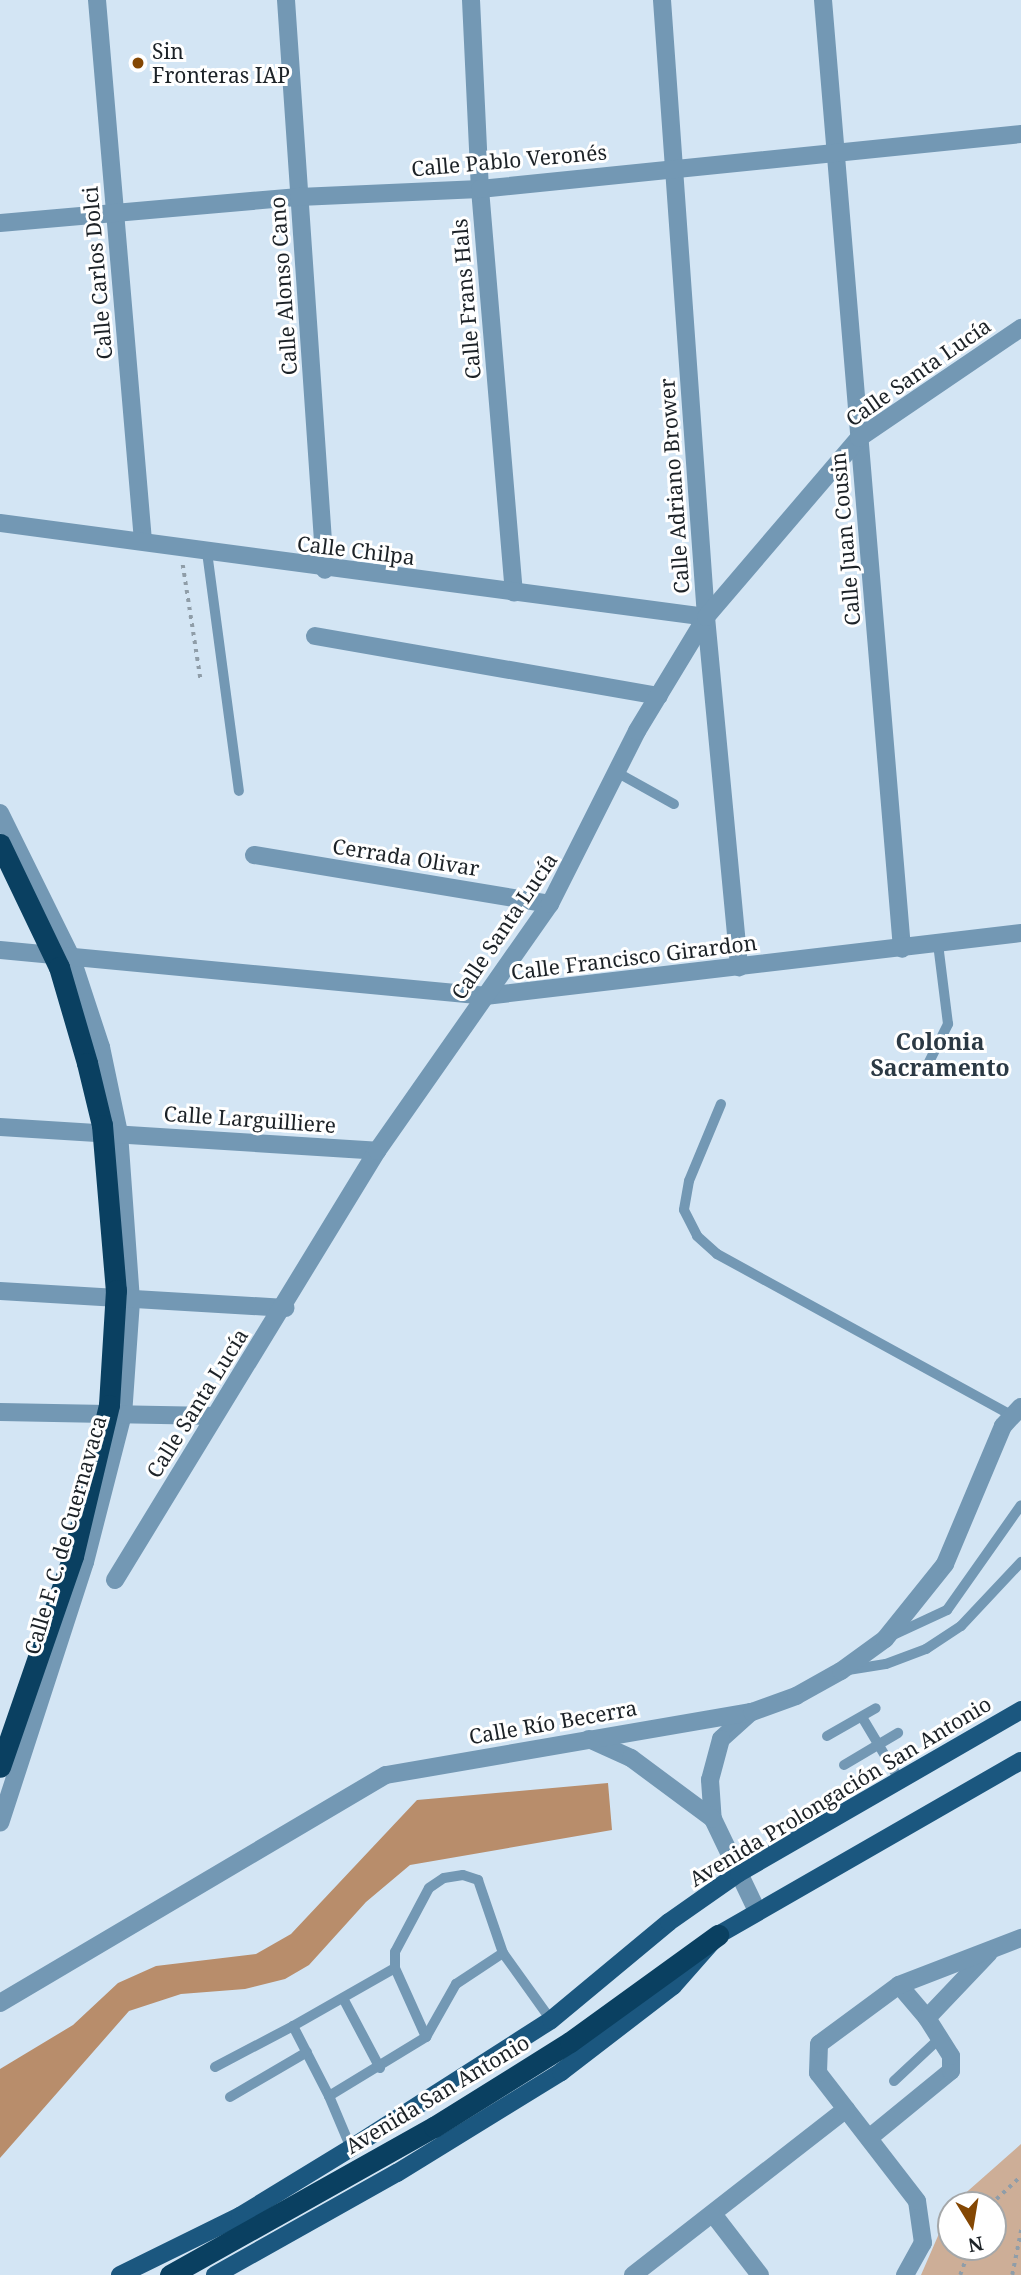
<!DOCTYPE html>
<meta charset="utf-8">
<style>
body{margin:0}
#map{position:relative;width:1021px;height:2275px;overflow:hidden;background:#d3e5f4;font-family:"Noto Serif",serif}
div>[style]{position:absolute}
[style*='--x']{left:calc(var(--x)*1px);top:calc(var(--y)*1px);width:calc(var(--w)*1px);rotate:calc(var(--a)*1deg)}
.green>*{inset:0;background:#cdae97}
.water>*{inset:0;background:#b88d6b}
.path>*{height:3.5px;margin-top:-1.75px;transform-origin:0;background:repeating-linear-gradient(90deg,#8f9da8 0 3.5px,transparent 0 8.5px)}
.lane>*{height:10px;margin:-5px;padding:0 5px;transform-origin:5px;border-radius:5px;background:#7398b4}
.street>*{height:18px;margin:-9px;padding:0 9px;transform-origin:9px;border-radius:9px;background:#7398b4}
.primary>*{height:18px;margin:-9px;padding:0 9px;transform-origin:9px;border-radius:9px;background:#1b577f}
.highway>*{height:21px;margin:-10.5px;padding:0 10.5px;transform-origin:10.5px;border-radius:10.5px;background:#0a4061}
.dots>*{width:19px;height:19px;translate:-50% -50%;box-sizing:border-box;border:4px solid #fff;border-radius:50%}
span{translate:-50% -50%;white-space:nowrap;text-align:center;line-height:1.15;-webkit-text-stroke:6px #fff;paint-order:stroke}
.poi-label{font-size:21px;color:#1c2227}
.left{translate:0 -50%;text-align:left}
.street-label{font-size:21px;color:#1c2227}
.neighbourhood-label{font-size:23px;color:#2b3944;font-weight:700}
.north{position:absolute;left:937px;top:2191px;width:70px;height:70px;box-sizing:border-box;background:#fff;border:2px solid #a4a7a9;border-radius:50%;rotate:169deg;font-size:19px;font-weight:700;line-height:28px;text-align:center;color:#1c2227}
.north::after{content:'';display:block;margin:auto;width:24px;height:32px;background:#844703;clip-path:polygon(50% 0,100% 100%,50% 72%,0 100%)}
</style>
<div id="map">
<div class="green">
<div style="clip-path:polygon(1021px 2144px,1021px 2275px,921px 2275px,951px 2206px,951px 2247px,993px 2247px,993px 2205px,952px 2205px)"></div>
</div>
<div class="water">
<div style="clip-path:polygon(608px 1783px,612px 1830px,410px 1865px,366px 1902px,309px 1965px,285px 1979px,245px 1989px,181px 1994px,129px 2011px,0 2158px,0 2069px,73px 2025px,118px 1983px,156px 1966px,256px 1954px,291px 1934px,417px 1800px)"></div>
</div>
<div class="path">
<div style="--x:183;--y:565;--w:117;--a:81.2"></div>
<div style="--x:990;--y:2205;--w:42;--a:-43.1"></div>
<div style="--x:960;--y:2275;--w:30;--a:-70"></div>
<div style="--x:1012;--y:2275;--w:46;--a:-78.7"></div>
</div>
<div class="lane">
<div style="--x:207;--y:552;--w:241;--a:82.4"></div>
<div style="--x:618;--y:773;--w:64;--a:29"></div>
<div style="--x:924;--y:1072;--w:54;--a:-63.4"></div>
<div style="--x:948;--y:1024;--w:81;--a:-97.1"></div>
<div style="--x:721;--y:1104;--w:83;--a:112.6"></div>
<div style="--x:689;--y:1181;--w:29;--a:100"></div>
<div style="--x:684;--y:1210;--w:29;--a:63"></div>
<div style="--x:697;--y:1236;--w:27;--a:42"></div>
<div style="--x:717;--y:1254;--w:337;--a:28.7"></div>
<div style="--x:891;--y:1636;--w:62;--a:-24.9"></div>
<div style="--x:947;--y:1610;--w:128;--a:-54.8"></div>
<div style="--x:848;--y:1670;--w:38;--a:-9"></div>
<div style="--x:886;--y:1664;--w:43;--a:-20.6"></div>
<div style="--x:926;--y:1649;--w:42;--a:-33.3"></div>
<div style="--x:961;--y:1626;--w:88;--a:-46.8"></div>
<div style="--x:862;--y:1717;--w:72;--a:59.2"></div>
<div style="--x:827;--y:1736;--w:56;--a:-29.7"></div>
<div style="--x:844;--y:1765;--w:63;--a:-30.7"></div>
<div style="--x:344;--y:2000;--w:77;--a:62.1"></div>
<div style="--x:293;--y:2026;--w:117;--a:-29.6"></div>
<div style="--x:426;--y:2037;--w:76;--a:-114.2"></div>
<div style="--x:395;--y:1968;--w:16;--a:-90"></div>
<div style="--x:395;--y:1952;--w:72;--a:-62"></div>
<div style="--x:429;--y:1888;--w:18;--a:-34"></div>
<div style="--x:444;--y:1878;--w:19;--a:-9"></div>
<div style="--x:463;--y:1875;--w:16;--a:18"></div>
<div style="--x:478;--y:1880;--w:77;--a:71.1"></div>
<div style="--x:503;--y:1953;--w:82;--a:54.4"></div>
<div style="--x:215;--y:2067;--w:88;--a:-27.7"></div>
<div style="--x:293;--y:2026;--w:79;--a:62.8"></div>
<div style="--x:329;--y:2096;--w:114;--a:-31.3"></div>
<div style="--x:426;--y:2037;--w:61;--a:-60.5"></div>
<div style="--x:456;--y:1984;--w:56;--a:-33.4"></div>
<div style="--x:894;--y:2081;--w:62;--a:-43"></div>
<div style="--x:329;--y:2096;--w:56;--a:67.1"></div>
<div style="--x:230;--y:2097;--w:89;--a:-30.3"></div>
</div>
<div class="street">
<div style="--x:97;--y:0;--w:543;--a:85.14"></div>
<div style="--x:286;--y:0;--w:571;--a:86.09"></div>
<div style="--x:471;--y:0;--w:189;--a:87.3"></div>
<div style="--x:480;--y:189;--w:405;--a:85.2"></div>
<div style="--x:662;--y:0;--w:619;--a:85.92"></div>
<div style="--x:706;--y:617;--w:352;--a:84.6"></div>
<div style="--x:823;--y:0;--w:952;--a:85.24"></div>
<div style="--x:0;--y:223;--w:300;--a:-5"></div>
<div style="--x:299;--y:197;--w:181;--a:-2.5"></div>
<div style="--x:480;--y:189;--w:544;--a:-5.8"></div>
<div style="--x:0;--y:523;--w:712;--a:7.58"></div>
<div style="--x:315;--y:636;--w:349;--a:9.9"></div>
<div style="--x:0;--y:813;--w:163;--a:63.7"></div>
<div style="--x:72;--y:959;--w:93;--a:71.8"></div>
<div style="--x:101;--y:1047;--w:88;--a:78.2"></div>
<div style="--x:119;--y:1133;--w:168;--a:85.9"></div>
<div style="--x:131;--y:1301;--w:113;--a:94"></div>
<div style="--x:123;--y:1414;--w:153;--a:104.4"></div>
<div style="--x:85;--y:1562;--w:274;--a:108"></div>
<div style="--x:254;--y:855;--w:300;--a:9.4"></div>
<div style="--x:0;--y:950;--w:487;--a:5.4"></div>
<div style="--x:485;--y:996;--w:540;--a:-6.7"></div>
<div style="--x:0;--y:1127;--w:378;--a:3.6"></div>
<div style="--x:0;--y:1291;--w:286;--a:3.4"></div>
<div style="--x:0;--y:1412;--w:214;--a:1.1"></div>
<div style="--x:115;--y:1580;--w:503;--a:-58.59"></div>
<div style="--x:377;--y:1151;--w:302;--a:-55"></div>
<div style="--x:550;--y:904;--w:194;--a:-63.3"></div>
<div style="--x:637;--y:731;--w:133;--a:-58.8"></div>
<div style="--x:706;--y:617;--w:235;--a:-49.5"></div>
<div style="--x:859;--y:438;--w:196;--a:-34.2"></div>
<div style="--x:751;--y:1712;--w:40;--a:138"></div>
<div style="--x:721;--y:1739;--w:42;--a:105"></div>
<div style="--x:710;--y:1780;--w:39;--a:86"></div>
<div style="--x:713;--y:1819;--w:102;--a:64.4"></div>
<div style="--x:589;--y:1739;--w:46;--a:24.3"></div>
<div style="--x:631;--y:1758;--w:102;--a:36.6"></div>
<div style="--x:899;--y:1985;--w:43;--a:49.7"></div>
<div style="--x:0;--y:2003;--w:448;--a:-30.6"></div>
<div style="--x:386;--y:1775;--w:371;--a:-9.8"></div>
<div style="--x:752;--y:1712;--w:47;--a:-20"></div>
<div style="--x:796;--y:1696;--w:51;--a:-29.1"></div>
<div style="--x:841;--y:1671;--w:54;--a:-36"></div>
<div style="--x:885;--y:1639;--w:96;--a:-51.3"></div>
<div style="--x:945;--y:1564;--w:150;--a:-67.2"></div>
<div style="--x:1003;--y:1426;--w:26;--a:-47"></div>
<div style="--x:869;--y:2138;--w:106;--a:-39.3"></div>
<div style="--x:951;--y:2071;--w:15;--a:-90"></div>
<div style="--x:951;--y:2056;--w:45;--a:-122.3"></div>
<div style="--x:927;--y:2018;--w:90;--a:-46.4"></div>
<div style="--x:713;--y:2214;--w:77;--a:52.4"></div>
<div style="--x:633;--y:2275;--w:270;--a:-37.9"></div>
<div style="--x:905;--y:2275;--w:37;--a:-61"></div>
<div style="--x:923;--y:2243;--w:42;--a:-98.1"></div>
<div style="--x:917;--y:2201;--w:162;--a:-127.7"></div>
<div style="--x:818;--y:2073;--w:29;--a:-88"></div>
<div style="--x:819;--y:2044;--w:99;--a:-36.4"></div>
<div style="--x:899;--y:1985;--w:131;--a:-21.1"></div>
</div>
<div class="primary">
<div style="--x:120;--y:2275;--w:134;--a:-26.2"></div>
<div style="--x:240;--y:2216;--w:130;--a:-31.5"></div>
<div style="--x:351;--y:2148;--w:237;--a:-32.6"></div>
<div style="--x:551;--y:2020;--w:153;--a:-39.7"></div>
<div style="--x:669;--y:1922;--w:85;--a:-35"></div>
<div style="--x:739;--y:1873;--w:326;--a:-30"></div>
<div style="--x:215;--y:2275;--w:209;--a:-29.3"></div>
<div style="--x:397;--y:2173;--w:193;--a:-31.6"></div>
<div style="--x:561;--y:2072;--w:141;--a:-37.5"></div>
<div style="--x:673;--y:1986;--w:68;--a:-48.6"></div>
<div style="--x:718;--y:1935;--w:349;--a:-29.9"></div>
</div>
<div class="highway">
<div style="--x:0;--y:844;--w:136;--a:64.4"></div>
<div style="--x:59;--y:967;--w:100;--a:73.7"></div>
<div style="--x:87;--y:1063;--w:64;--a:76.4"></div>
<div style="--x:102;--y:1125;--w:166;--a:85.2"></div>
<div style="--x:116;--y:1290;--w:115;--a:93.5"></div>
<div style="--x:109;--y:1405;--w:155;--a:103.4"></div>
<div style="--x:73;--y:1556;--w:223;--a:109.1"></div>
<div style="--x:170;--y:2275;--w:303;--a:-29.3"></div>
<div style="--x:434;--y:2127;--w:160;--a:-32"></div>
<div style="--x:570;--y:2042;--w:183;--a:-35.9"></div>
</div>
<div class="dots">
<div style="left:138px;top:63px;background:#844703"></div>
</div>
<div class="poi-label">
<span class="left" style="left:152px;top:63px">Sin<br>Fronteras IAP</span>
</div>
<div class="street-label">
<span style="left:509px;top:160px;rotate:-5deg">Calle Pablo Veronés</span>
<span style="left:97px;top:273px;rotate:-95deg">Calle Carlos Dolci</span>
<span style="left:283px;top:286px;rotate:-94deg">Calle Alonso Cano</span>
<span style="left:466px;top:299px;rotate:-95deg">Calle Frans Hals</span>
<span style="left:918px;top:372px;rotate:-35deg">Calle Santa Lucía</span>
<span style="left:674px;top:486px;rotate:-94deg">Calle Adriano Brower</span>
<span style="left:845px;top:539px;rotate:-95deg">Calle Juan Cousin</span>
<span style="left:356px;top:550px;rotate:7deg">Calle Chilpa</span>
<span style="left:406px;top:857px;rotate:9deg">Cerrada Olivar</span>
<span style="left:504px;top:926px;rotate:-56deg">Calle Santa Lucía</span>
<span style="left:634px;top:957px;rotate:-7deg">Calle Francisco Girardon</span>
<span style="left:250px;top:1119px;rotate:4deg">Calle Larguilliere</span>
<span style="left:197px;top:1403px;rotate:-58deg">Calle Santa Lucía</span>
<span style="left:65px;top:1535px;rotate:-74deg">Calle F. C. de Cuernavaca</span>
<span style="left:553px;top:1722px;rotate:-10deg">Calle Río Becerra</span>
<span style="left:840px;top:1791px;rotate:-31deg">Avenida Prolongación San Antonio</span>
<span style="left:437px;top:2094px;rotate:-31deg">Avenida San Antonio</span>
</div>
<div class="neighbourhood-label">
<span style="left:940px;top:1054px">Colonia<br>Sacramento</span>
</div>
<div class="north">N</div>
</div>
